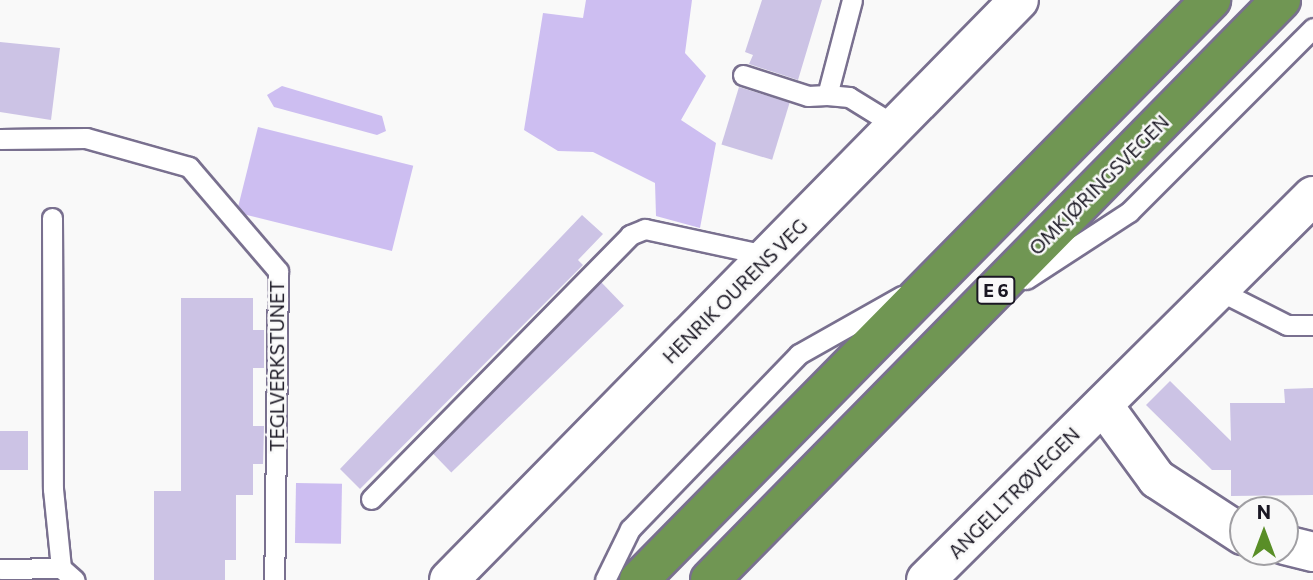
<!DOCTYPE html>
<meta charset="utf-8">
<style>
body{margin:0}
#map{position:relative;width:1313px;height:580px;overflow:hidden;background:#f9f9f9;font-family:Commissioner,sans-serif}
div>[style]{position:absolute}
[style*='--x']{left:calc(var(--x)*1px);top:calc(var(--y)*1px);width:calc(var(--w)*1px);rotate:calc(var(--a)*1deg)}
.green>*{inset:0;background:#cdbef1;transform-origin:0 0}
.building>*{inset:0;background:#ccc3e5;transform-origin:0 0}
.roads{filter:drop-shadow(2px 0 #79708f) drop-shadow(-2px 0 #79708f) drop-shadow(0 2px #79708f) drop-shadow(0 -2px #79708f)}
.lane>*{height:19px;margin:-9.5px;padding:0 9.5px;transform-origin:9.5px;border-radius:9.5px;background:#fff}
.street>*{height:38px;margin:-19px;padding:0 19px;transform-origin:19px;border-radius:19px;background:#fff}
.highway>*{height:38px;margin:-19px;padding:0 19px;transform-origin:19px;border-radius:19px;background:#709653}
span{translate:-50% -50%;white-space:nowrap;text-align:center;line-height:1.15;-webkit-text-stroke:5px #f9f9f9;paint-order:stroke}
.shield-label span{padding:2px 5px;background:#f9f9f9;border:2px solid;border-radius:5px;-webkit-text-stroke-width:0}
.shield-label{font-size:18px;color:#1a1723;font-weight:700}
.street-label{font-size:19px;color:#1a1723}
.north{position:absolute;left:1229px;top:496px;width:70px;height:70px;box-sizing:border-box;background:#f9f9f9;border:2px solid #a09fa3;border-radius:50%;rotate:0deg;font-size:19px;font-weight:700;line-height:28px;text-align:center;color:#1a1723}
.north::after{content:'';display:block;margin:auto;width:24px;height:32px;background:#598e27;clip-path:polygon(50% 0,100% 100%,50% 72%,0 100%)}
</style>
<div id="map">
<div class="green">
<div style="clip-path:polygon(586px 0,692px 0,685px 53px,706px 76px,681px 120px,716px 143px,700px 228px,656px 216px,655px 183px,593px 152px,558px 151px,524px 130px,543px 13px,583px 18px)"></div>
<div style="clip-path:polygon(282px 86px,382px 116px,386px 131px,377px 135px,274px 107px,267px 95px)"></div>
<div style="left:258px;top:127px;width:160px;height:88px;rotate:14deg"></div>
<div style="left:296px;top:483px;width:46px;height:60px;rotate:1deg"></div>
</div>
<div class="building">
<div style="clip-path:polygon(762px 0,822px 0,798px 80px,749px 64px,753px 55px,745px 52px)"></div>
<div style="clip-path:polygon(0 42px,60px 48px,51px 120px,0 112px)"></div>
<div style="left:739px;top:87px;width:53px;height:60px;rotate:17deg"></div>
<div style="clip-path:polygon(582px 215px,603px 234px,578px 260px,583px 265px,360px 489px,340px 469px)"></div>
<div style="left:601px;top:282px;width:33px;height:240px;rotate:46deg"></div>
<div style="clip-path:polygon(181px 298px,253px 298px,253px 330px,264px 330px,264px 368px,253px 368px,253px 426px,264px 426px,263px 464px,253px 464px,253px 495px,236px 495px,236px 560px,225px 560px,225px 580px,154px 580px,154px 491px,181px 491px)"></div>
<div style="clip-path:polygon(1170px 381px,1231px 441px,1230px 403px,1285px 403px,1284px 389px,1313px 388px,1313px 495px,1231px 496px,1231px 470px,1212px 470px,1146px 405px)"></div>
<div style="left:0;top:431px;width:28px;height:39px"></div>
</div>
<div class="roads">
<div class="lane">
<div style="--x:852;--y:0;--w:98;--a:104.7"></div>
<div style="--x:827;--y:95;--w:22;--a:5"></div>
<div style="--x:849;--y:97;--w:55;--a:31.7"></div>
<div style="--x:743;--y:75;--w:68;--a:17.9"></div>
<div style="--x:808;--y:96;--w:19;--a:-3"></div>
<div style="--x:0;--y:139;--w:86;--a:-0.7"></div>
<div style="--x:86;--y:138;--w:107;--a:15.7"></div>
<div style="--x:189;--y:167;--w:137;--a:49.4"></div>
<div style="--x:278;--y:271;--w:309;--a:90.7"></div>
<div style="--x:52;--y:218;--w:271;--a:89.8"></div>
<div style="--x:53;--y:489;--w:79;--a:84.2"></div>
<div style="--x:61;--y:568;--w:18;--a:41"></div>
<div style="--x:1026;--y:279;--w:123;--a:-33"></div>
<div style="--x:1129;--y:212;--w:260;--a:-45"></div>
<div style="--x:1218;--y:290;--w:77;--a:26.9"></div>
<div style="--x:1287;--y:325;--w:26;--a:0"></div>
<div style="--x:371;--y:499;--w:370;--a:-45.5"></div>
<div style="--x:630;--y:235;--w:16;--a:-22"></div>
<div style="--x:645;--y:229;--w:128;--a:12.2"></div>
<div style="--x:0;--y:569;--w:61;--a:-0.9"></div>
<div style="--x:605;--y:580;--w:57;--a:-63.9"></div>
<div style="--x:630;--y:529;--w:243;--a:-46"></div>
<div style="--x:799;--y:354;--w:118;--a:-29.4"></div>
</div>
<div class="street">
<div style="--x:1103;--y:405;--w:92;--a:53.9"></div>
<div style="--x:1157;--y:479;--w:103;--a:33.1"></div>
<div style="--x:1285;--y:545;--w:29;--a:14"></div>
<div style="--x:449;--y:580;--w:813;--a:-45.5"></div>
<div style="--x:926;--y:580;--w:545;--a:-44.78"></div>
</div>
<div class="highway">
<div style="--x:639;--y:580;--w:815;--a:-45.4"></div>
<div style="--x:710;--y:580;--w:814;--a:-45.45"></div>
</div>
</div>
<div class="shield-label">
<span style="left:996px;top:290px">E 6</span>
</div>
<div class="street-label">
<span style="left:1099px;top:185px;rotate:-45deg">OMKJØRINGSVEGEN</span>
<span style="left:735px;top:291px;rotate:-45deg">HENRIK OURENS VEG</span>
<span style="left:277px;top:366px;rotate:-90deg">TEGLVERKSTUNET</span>
<span style="left:1014px;top:493px;rotate:-45deg">ANGELLTRØVEGEN</span>
</div>
<div class="north">N</div>
</div>
